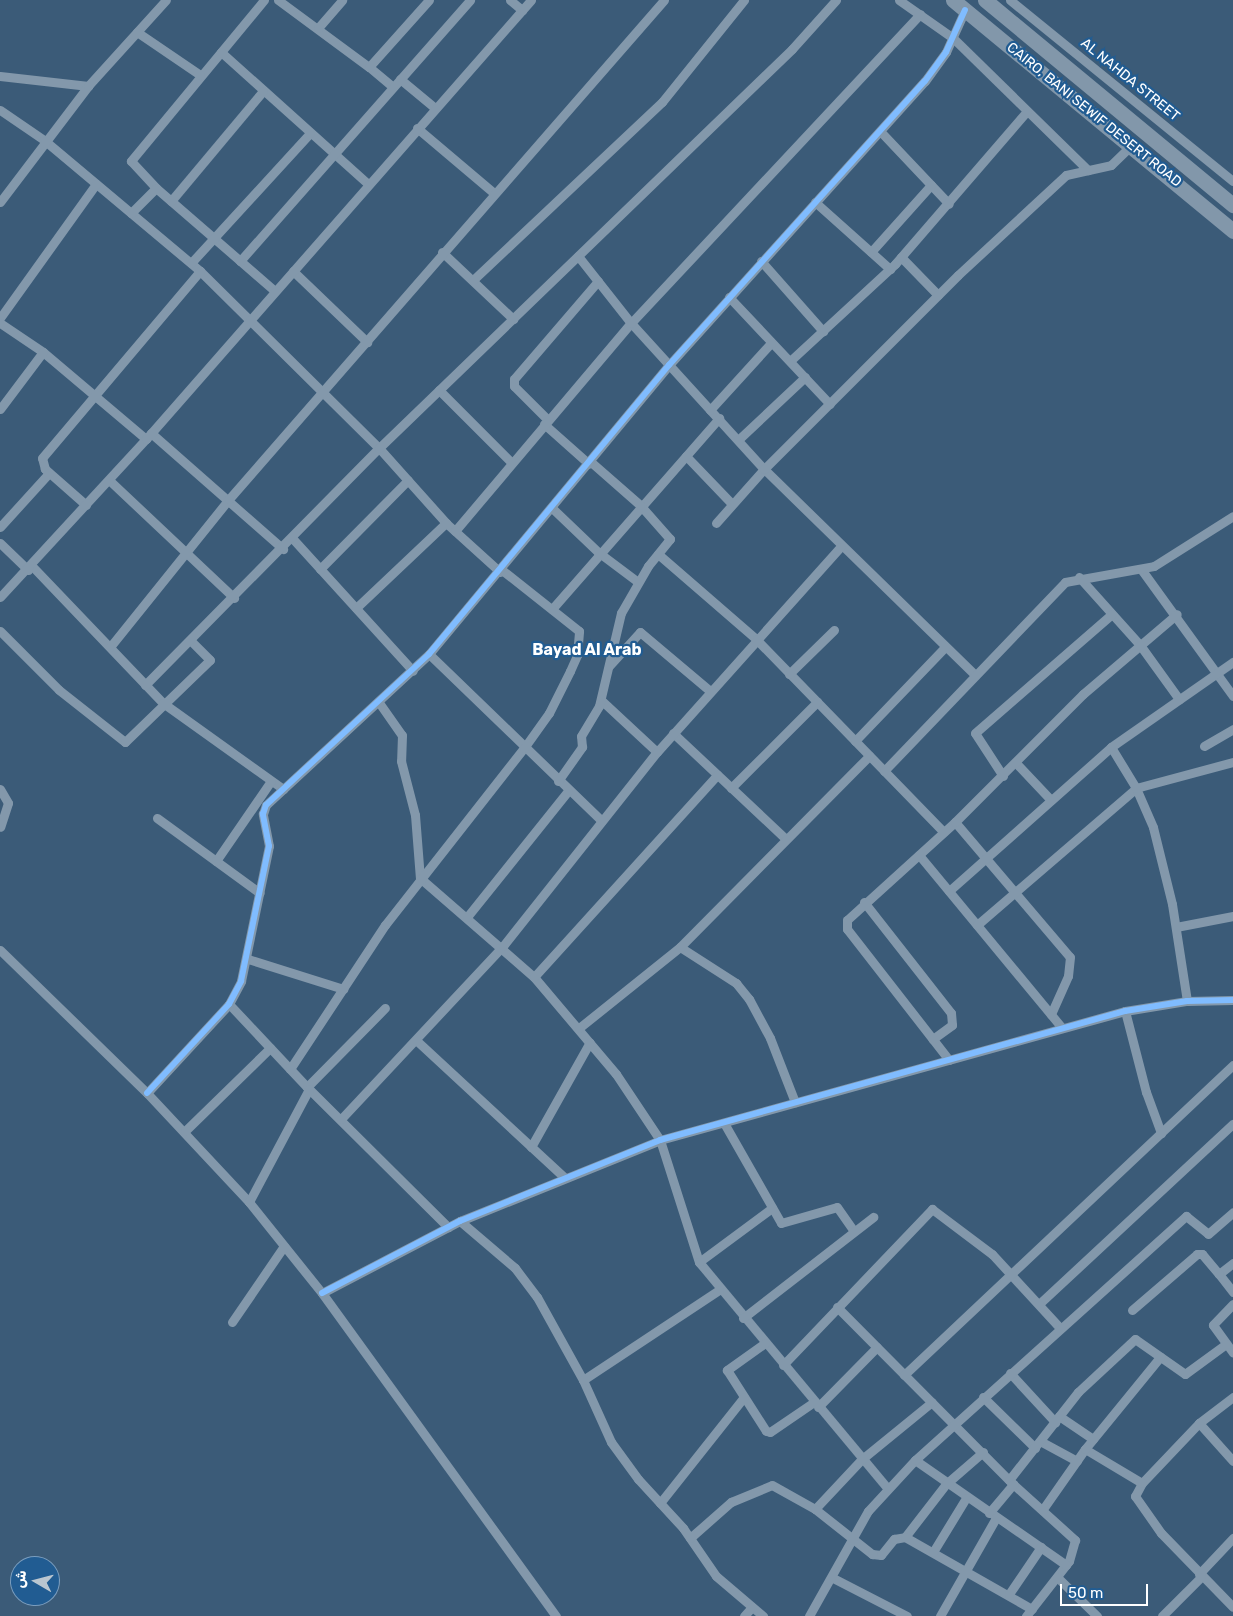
<!DOCTYPE html>
<meta charset="utf-8">
<style>
body{margin:0}
#map{position:relative;width:1233px;height:1616px;overflow:hidden;background:#3b5b78;font-family:Rubik,Cairo,sans-serif}
div>[style]{position:absolute}
[style*='--x']{left:calc(var(--x)*1px);top:calc(var(--y)*1px);width:calc(var(--w)*1px);rotate:calc(var(--a)*1deg)}
.minor>*{height:9px;margin:-4.5px;padding:0 4.5px;transform-origin:4.5px;border-radius:4.5px;background:#8398ab}
.primary>*{height:15px;margin:-7.5px;padding:0 7.5px;transform-origin:7.5px;border-radius:7.5px;background:#8297aa}
.cycleway>*{height:6px;margin:-3px;padding:0 3px;transform-origin:3px;border-radius:3px;background:#80bcff}
span{translate:-50% -50%;white-space:nowrap;text-align:center;line-height:1.15;-webkit-text-stroke:4.5px #215c92;paint-order:stroke}
.street-label{font-size:14px;color:#fff}
.quarter-label{font-size:16px;color:#fff;font-weight:700}
.north{position:absolute;left:10px;top:1556px;width:50px;height:50px;box-sizing:border-box;background:#215c92;border:1px solid #7a9dbe;border-radius:50%;rotate:278deg;font-size:14px;font-weight:700;line-height:20px;text-align:center;color:#fff}
.north::after{content:'';display:block;margin:auto;width:18px;height:22px;background:#bac6d0;clip-path:polygon(50% 0,100% 100%,50% 72%,0 100%)}
.scale{position:absolute;left:1060px;top:1584px;width:88px;height:22px;box-sizing:border-box;border:2px solid #fff;border-top:0;padding-left:6px;font-size:15px;line-height:18px;white-space:nowrap;color:#fff;-webkit-text-stroke:4px #215c92;paint-order:stroke}
</style>
<div id="map">
<div class="minor">
<div style="--x:264;--y:0;--w:209;--a:129.6"></div>
<div style="--x:131;--y:161;--w:37;--a:47"></div>
<div style="--x:156;--y:188;--w:157;--a:40.9"></div>
<div style="--x:278;--y:0;--w:113;--a:36.4"></div>
<div style="--x:510;--y:0;--w:16;--a:40"></div>
<div style="--x:899;--y:0;--w:66;--a:35.1"></div>
<div style="--x:953;--y:38;--w:189;--a:44.4"></div>
<div style="--x:1010;--y:0;--w:287;--a:39.1"></div>
<div style="--x:318;--y:28;--w:37;--a:-49"></div>
<div style="--x:137;--y:32;--w:76;--a:34.3"></div>
<div style="--x:221;--y:52;--w:198;--a:41.9"></div>
<div style="--x:0;--y:76;--w:89;--a:6.5"></div>
<div style="--x:400;--y:79;--w:45;--a:39.6"></div>
<div style="--x:393;--y:87;--w:31;--a:-140"></div>
<div style="--x:369;--y:67;--w:90;--a:-48.2"></div>
<div style="--x:0;--y:110;--w:53;--a:34.3"></div>
<div style="--x:44;--y:140;--w:204;--a:40"></div>
<div style="--x:200;--y:271;--w:252;--a:44.7"></div>
<div style="--x:379;--y:448;--w:101;--a:48.2"></div>
<div style="--x:446;--y:523;--w:73;--a:42.2"></div>
<div style="--x:417;--y:128;--w:101;--a:40.2"></div>
<div style="--x:880;--y:131;--w:100;--a:46.6"></div>
<div style="--x:171;--y:201;--w:143;--a:-50.1"></div>
<div style="--x:0;--y:202;--w:146;--a:-52.8"></div>
<div style="--x:88;--y:86;--w:116;--a:-47.8"></div>
<div style="--x:815;--y:202;--w:101;--a:41.8"></div>
<div style="--x:131;--y:213;--w:35;--a:-45"></div>
<div style="--x:442;--y:252;--w:98;--a:43.3"></div>
<div style="--x:871;--y:252;--w:90;--a:-48.2"></div>
<div style="--x:578;--y:256;--w:85;--a:51.7"></div>
<div style="--x:631;--y:323;--w:197;--a:47.7"></div>
<div style="--x:764;--y:469;--w:295;--a:44.3"></div>
<div style="--x:901;--y:257;--w:53;--a:45.8"></div>
<div style="--x:240;--y:261;--w:348;--a:-48.6"></div>
<div style="--x:761;--y:261;--w:94;--a:48.5"></div>
<div style="--x:191;--y:263;--w:176;--a:-47.5"></div>
<div style="--x:293;--y:271;--w:103;--a:43.8"></div>
<div style="--x:473;--y:280;--w:260;--a:-43.3"></div>
<div style="--x:662;--y:102;--w:131;--a:-51.2"></div>
<div style="--x:729;--y:297;--w:147;--a:46.7"></div>
<div style="--x:0;--y:318;--w:165;--a:-54.4"></div>
<div style="--x:0;--y:323;--w:52;--a:34"></div>
<div style="--x:43;--y:352;--w:135;--a:40.2"></div>
<div style="--x:790;--y:361;--w:143;--a:-42.7"></div>
<div style="--x:895;--y:264;--w:202;--a:-49.2"></div>
<div style="--x:439;--y:390;--w:103;--a:45"></div>
<div style="--x:0;--y:409;--w:71;--a:-53"></div>
<div style="--x:710;--y:410;--w:91;--a:-47.7"></div>
<div style="--x:548;--y:420;--w:48;--a:-135"></div>
<div style="--x:514;--y:386;--w:7;--a:-90"></div>
<div style="--x:514;--y:379;--w:129;--a:-49.4"></div>
<div style="--x:544;--y:424;--w:60;--a:41.6"></div>
<div style="--x:151;--y:433;--w:176;--a:41.3"></div>
<div style="--x:738;--y:440;--w:92;--a:-43.2"></div>
<div style="--x:686;--y:456;--w:66;--a:46.2"></div>
<div style="--x:109;--y:480;--w:172;--a:43.3"></div>
<div style="--x:86;--y:505;--w:55;--a:-138.7"></div>
<div style="--x:45;--y:469;--w:11;--a:-105"></div>
<div style="--x:42;--y:458;--w:245;--a:-49.8"></div>
<div style="--x:552;--y:508;--w:64;--a:43.7"></div>
<div style="--x:598;--y:552;--w:50;--a:36.9"></div>
<div style="--x:716;--y:523;--w:72;--a:-48.4"></div>
<div style="--x:764;--y:469;--w:274;--a:-45"></div>
<div style="--x:958;--y:275;--w:147;--a:-42.8"></div>
<div style="--x:1066;--y:175;--w:46;--a:-12.5"></div>
<div style="--x:1111;--y:165;--w:29;--a:-44"></div>
<div style="--x:0;--y:527;--w:73;--a:-47.8"></div>
<div style="--x:455;--y:531;--w:272;--a:-49.8"></div>
<div style="--x:631;--y:323;--w:423;--a:-46.9"></div>
<div style="--x:293;--y:539;--w:178;--a:47.7"></div>
<div style="--x:0;--y:543;--w:39;--a:44"></div>
<div style="--x:658;--y:554;--w:130;--a:40.9"></div>
<div style="--x:756;--y:639;--w:269;--a:45.8"></div>
<div style="--x:32;--y:566;--w:190;--a:46.3"></div>
<div style="--x:163;--y:703;--w:148;--a:35.6"></div>
<div style="--x:320;--y:569;--w:125;--a:-45.3"></div>
<div style="--x:1141;--y:569;--w:157;--a:54.1"></div>
<div style="--x:1079;--y:577;--w:91;--a:48.1"></div>
<div style="--x:1140;--y:645;--w:67;--a:54.2"></div>
<div style="--x:0;--y:597;--w:215;--a:-47.3"></div>
<div style="--x:146;--y:439;--w:584;--a:-48.75"></div>
<div style="--x:356;--y:608;--w:124;--a:-43.4"></div>
<div style="--x:552;--y:609;--w:254;--a:-48.8"></div>
<div style="--x:0;--y:631;--w:83;--a:45"></div>
<div style="--x:59;--y:690;--w:84;--a:38.2"></div>
<div style="--x:125;--y:742;--w:118;--a:-44"></div>
<div style="--x:210;--y:660;--w:27;--a:-135"></div>
<div style="--x:110;--y:647;--w:190;--a:-51.2"></div>
<div style="--x:229;--y:499;--w:662;--a:-48.92"></div>
<div style="--x:429;--y:654;--w:240;--a:44"></div>
<div style="--x:609;--y:666;--w:46;--a:-47.6"></div>
<div style="--x:640;--y:632;--w:92;--a:40.1"></div>
<div style="--x:789;--y:674;--w:63;--a:-44.4"></div>
<div style="--x:145;--y:685;--w:333;--a:-45.4"></div>
<div style="--x:379;--y:448;--w:574;--a:-44.01"></div>
<div style="--x:792;--y:49;--w:66;--a:-48.1"></div>
<div style="--x:601;--y:700;--w:76;--a:42.9"></div>
<div style="--x:380;--y:704;--w:38;--a:55"></div>
<div style="--x:402;--y:735;--w:26;--a:92"></div>
<div style="--x:401;--y:761;--w:56;--a:75.5"></div>
<div style="--x:415;--y:815;--w:63;--a:85.5"></div>
<div style="--x:420;--y:878;--w:151;--a:41"></div>
<div style="--x:534;--y:977;--w:127;--a:49.8"></div>
<div style="--x:616;--y:1074;--w:79;--a:56.3"></div>
<div style="--x:660;--y:1140;--w:128;--a:72.3"></div>
<div style="--x:699;--y:1262;--w:294;--a:50.2"></div>
<div style="--x:673;--y:733;--w:154;--a:43.2"></div>
<div style="--x:855;--y:741;--w:130;--a:-46.2"></div>
<div style="--x:1204;--y:746;--w:34;--a:-30"></div>
<div style="--x:1016;--y:763;--w:51;--a:46.6"></div>
<div style="--x:884;--y:771;--w:262;--a:-46.2"></div>
<div style="--x:1065;--y:582;--w:90;--a:-10.2"></div>
<div style="--x:1154;--y:566;--w:93;--a:-32.3"></div>
<div style="--x:1003;--y:776;--w:51;--a:-123.1"></div>
<div style="--x:975;--y:733;--w:181;--a:-41"></div>
<div style="--x:558;--y:781;--w:42;--a:-54.8"></div>
<div style="--x:582;--y:747;--w:11;--a:-95"></div>
<div style="--x:581;--y:736;--w:35;--a:-59"></div>
<div style="--x:599;--y:706;--w:96;--a:-76.7"></div>
<div style="--x:621;--y:613;--w:54;--a:-60.1"></div>
<div style="--x:648;--y:566;--w:35;--a:-51"></div>
<div style="--x:670;--y:539;--w:45;--a:-131.4"></div>
<div style="--x:640;--y:505;--w:67;--a:-138.7"></div>
<div style="--x:731;--y:788;--w:122;--a:-45"></div>
<div style="--x:0;--y:789;--w:16;--a:60"></div>
<div style="--x:8;--y:803;--w:25;--a:108"></div>
<div style="--x:157;--y:818;--w:127;--a:36.1"></div>
<div style="--x:955;--y:822;--w:177;--a:49.6"></div>
<div style="--x:1070;--y:957;--w:19;--a:96"></div>
<div style="--x:1068;--y:976;--w:42;--a:114.1"></div>
<div style="--x:919;--y:855;--w:224;--a:50.4"></div>
<div style="--x:216;--y:861;--w:97;--a:-55.5"></div>
<div style="--x:949;--y:891;--w:217;--a:-41.6"></div>
<div style="--x:864;--y:902;--w:141;--a:51.9"></div>
<div style="--x:951;--y:1013;--w:12;--a:85"></div>
<div style="--x:952;--y:1025;--w:24;--a:144"></div>
<div style="--x:467;--y:917;--w:161;--a:-51.3"></div>
<div style="--x:977;--y:925;--w:210;--a:-40.7"></div>
<div style="--x:1136;--y:788;--w:100;--a:-15"></div>
<div style="--x:1176;--y:927;--w:58;--a:-10.9"></div>
<div style="--x:680;--y:947;--w:67;--a:32.7"></div>
<div style="--x:736;--y:983;--w:21;--a:51"></div>
<div style="--x:749;--y:999;--w:44;--a:61.7"></div>
<div style="--x:770;--y:1038;--w:69;--a:68.7"></div>
<div style="--x:0;--y:950;--w:205;--a:44.2"></div>
<div style="--x:147;--y:1093;--w:149;--a:46.9"></div>
<div style="--x:249;--y:1202;--w:117;--a:51.3"></div>
<div style="--x:322;--y:1293;--w:399;--a:54.1"></div>
<div style="--x:248;--y:959;--w:100;--a:17.5"></div>
<div style="--x:534;--y:977;--w:273;--a:-47.8"></div>
<div style="--x:1187;--y:1001;--w:98;--a:-98.8"></div>
<div style="--x:1172;--y:904;--w:79;--a:-103.9"></div>
<div style="--x:1153;--y:827;--w:43;--a:-113.6"></div>
<div style="--x:1136;--y:788;--w:48;--a:-121.4"></div>
<div style="--x:1111;--y:747;--w:149;--a:-34.9"></div>
<div style="--x:229;--y:1004;--w:114;--a:46.8"></div>
<div style="--x:307;--y:1087;--w:199;--a:44.8"></div>
<div style="--x:1125;--y:1011;--w:84;--a:75.5"></div>
<div style="--x:1146;--y:1092;--w:44;--a:69.9"></div>
<div style="--x:579;--y:1028;--w:129;--a:-38.7"></div>
<div style="--x:680;--y:947;--w:269;--a:-45.3"></div>
<div style="--x:417;--y:1041;--w:200;--a:42.8"></div>
<div style="--x:949;--y:1060;--w:166;--a:-127.9"></div>
<div style="--x:847;--y:929;--w:9;--a:-90"></div>
<div style="--x:847;--y:920;--w:146;--a:-42.2"></div>
<div style="--x:955;--y:822;--w:181;--a:-45"></div>
<div style="--x:1083;--y:694;--w:123;--a:-40.4"></div>
<div style="--x:290;--y:1069;--w:173;--a:-56.6"></div>
<div style="--x:385;--y:925;--w:225;--a:-51.9"></div>
<div style="--x:524;--y:748;--w:43;--a:-54.5"></div>
<div style="--x:549;--y:713;--w:47;--a:-63.4"></div>
<div style="--x:570;--y:671;--w:17;--a:-66"></div>
<div style="--x:577;--y:655;--w:24;--a:-85"></div>
<div style="--x:579;--y:631;--w:98;--a:-141.6"></div>
<div style="--x:307;--y:1087;--w:111;--a:-45.4"></div>
<div style="--x:147;--y:1093;--w:121;--a:-47.3"></div>
<div style="--x:229;--y:1004;--w:26;--a:-62"></div>
<div style="--x:241;--y:981;--w:138;--a:-78.3"></div>
<div style="--x:269;--y:846;--w:33;--a:-101"></div>
<div style="--x:263;--y:814;--w:9;--a:-72"></div>
<div style="--x:266;--y:805;--w:222;--a:-42.8"></div>
<div style="--x:429;--y:654;--w:376;--a:-50.3"></div>
<div style="--x:669;--y:365;--w:382;--a:-48"></div>
<div style="--x:925;--y:81;--w:36;--a:-54"></div>
<div style="--x:946;--y:52;--w:46;--a:-65.7"></div>
<div style="--x:341;--y:1119;--w:237;--a:-46.9"></div>
<div style="--x:503;--y:946;--w:248;--a:-51.6"></div>
<div style="--x:657;--y:752;--w:275;--a:-48.2"></div>
<div style="--x:724;--y:1123;--w:115;--a:60.3"></div>
<div style="--x:781;--y:1223;--w:58;--a:-15.9"></div>
<div style="--x:837;--y:1207;--w:29;--a:55"></div>
<div style="--x:185;--y:1131;--w:119;--a:-44.3"></div>
<div style="--x:531;--y:1147;--w:120;--a:-60.7"></div>
<div style="--x:249;--y:1202;--w:128;--a:-62"></div>
<div style="--x:460;--y:1221;--w:72;--a:40.5"></div>
<div style="--x:515;--y:1268;--w:36;--a:53"></div>
<div style="--x:537;--y:1297;--w:95;--a:61"></div>
<div style="--x:583;--y:1380;--w:68;--a:65.7"></div>
<div style="--x:611;--y:1442;--w:46;--a:53.9"></div>
<div style="--x:638;--y:1479;--w:67;--a:47.4"></div>
<div style="--x:683;--y:1528;--w:58;--a:55.5"></div>
<div style="--x:716;--y:1576;--w:62;--a:40.4"></div>
<div style="--x:699;--y:1262;--w:91;--a:-36.5"></div>
<div style="--x:1233;--y:1263;--w:18;--a:142"></div>
<div style="--x:1219;--y:1274;--w:23;--a:52"></div>
<div style="--x:322;--y:1293;--w:156;--a:-27.6"></div>
<div style="--x:460;--y:1221;--w:216;--a:-22"></div>
<div style="--x:660;--y:1140;--w:483;--a:-15.5"></div>
<div style="--x:1125;--y:1011;--w:63;--a:-9.2"></div>
<div style="--x:1187;--y:1001;--w:46;--a:-1.2"></div>
<div style="--x:1039;--y:1304;--w:265;--a:-42.9"></div>
<div style="--x:1233;--y:1304;--w:29;--a:134"></div>
<div style="--x:1213;--y:1325;--w:34;--a:54"></div>
<div style="--x:837;--y:1307;--w:250;--a:45.2"></div>
<div style="--x:1013;--y:1484;--w:84;--a:42.1"></div>
<div style="--x:1075;--y:1540;--w:22;--a:106"></div>
<div style="--x:1069;--y:1561;--w:70;--a:128"></div>
<div style="--x:1132;--y:1310;--w:86;--a:-40.7"></div>
<div style="--x:1197;--y:1254;--w:5;--a:0"></div>
<div style="--x:1202;--y:1254;--w:26;--a:50"></div>
<div style="--x:743;--y:1318;--w:165;--a:-37.8"></div>
<div style="--x:232;--y:1322;--w:92;--a:-55.6"></div>
<div style="--x:765;--y:1343;--w:47;--a:144.6"></div>
<div style="--x:727;--y:1370;--w:72;--a:57.4"></div>
<div style="--x:766;--y:1431;--w:4;--a:14"></div>
<div style="--x:770;--y:1432;--w:53;--a:-34.3"></div>
<div style="--x:783;--y:1365;--w:216;--a:-46.3"></div>
<div style="--x:932;--y:1209;--w:75;--a:36.9"></div>
<div style="--x:992;--y:1254;--w:100;--a:47.4"></div>
<div style="--x:1010;--y:1373;--w:67;--a:47.4"></div>
<div style="--x:904;--y:1375;--w:452;--a:-43.3"></div>
<div style="--x:583;--y:1380;--w:163;--a:-33.5"></div>
<div style="--x:983;--y:1397;--w:73;--a:44.4"></div>
<div style="--x:1233;--y:1397;--w:43;--a:142.6"></div>
<div style="--x:1199;--y:1423;--w:83;--a:133.5"></div>
<div style="--x:1142;--y:1483;--w:15;--a:118"></div>
<div style="--x:1135;--y:1496;--w:45;--a:54.9"></div>
<div style="--x:1161;--y:1533;--w:103;--a:45.8"></div>
<div style="--x:818;--y:1407;--w:84;--a:-45.5"></div>
<div style="--x:1059;--y:1416;--w:41;--a:34.1"></div>
<div style="--x:1199;--y:1423;--w:51;--a:48.2"></div>
<div style="--x:1040;--y:1441;--w:42;--a:28.4"></div>
<div style="--x:1085;--y:1449;--w:66;--a:30.8"></div>
<div style="--x:915;--y:1460;--w:184;--a:34.8"></div>
<div style="--x:1009;--y:1480;--w:112;--a:-51.9"></div>
<div style="--x:1078;--y:1392;--w:78;--a:-42.9"></div>
<div style="--x:1135;--y:1339;--w:61;--a:35"></div>
<div style="--x:1185;--y:1374;--w:51;--a:-36.2"></div>
<div style="--x:660;--y:1503;--w:135;--a:-51.6"></div>
<div style="--x:815;--y:1509;--w:69;--a:-46.8"></div>
<div style="--x:862;--y:1459;--w:90;--a:-39.2"></div>
<div style="--x:1043;--y:1509;--w:73;--a:-55"></div>
<div style="--x:1085;--y:1449;--w:119;--a:-50.8"></div>
<div style="--x:989;--y:1513;--w:38;--a:-50"></div>
<div style="--x:905;--y:1537;--w:67;--a:-52.3"></div>
<div style="--x:946;--y:1484;--w:49;--a:-40.9"></div>
<div style="--x:690;--y:1538;--w:55;--a:-41.3"></div>
<div style="--x:731;--y:1502;--w:44;--a:-22.5"></div>
<div style="--x:772;--y:1485;--w:49;--a:29.2"></div>
<div style="--x:815;--y:1509;--w:73;--a:38.3"></div>
<div style="--x:872;--y:1554;--w:9;--a:6"></div>
<div style="--x:881;--y:1555;--w:21;--a:-51"></div>
<div style="--x:894;--y:1539;--w:11;--a:-10"></div>
<div style="--x:905;--y:1537;--w:146;--a:29.6"></div>
<div style="--x:933;--y:1552;--w:63;--a:-58.6"></div>
<div style="--x:1199;--y:1574;--w:50;--a:-46.6"></div>
<div style="--x:1057;--y:1577;--w:56;--a:44.3"></div>
<div style="--x:833;--y:1578;--w:83;--a:27.2"></div>
<div style="--x:1009;--y:1594;--w:57;--a:-55.8"></div>
<div style="--x:744;--y:1616;--w:12;--a:-48"></div>
<div style="--x:809;--y:1616;--w:120;--a:-60.7"></div>
<div style="--x:868;--y:1511;--w:69;--a:-47.3"></div>
<div style="--x:915;--y:1460;--w:365;--a:-42"></div>
<div style="--x:1186;--y:1216;--w:28;--a:39"></div>
<div style="--x:1208;--y:1234;--w:33;--a:-41"></div>
<div style="--x:940;--y:1616;--w:113;--a:-60.3"></div>
<div style="--x:1162;--y:1616;--w:55;--a:-45"></div>
</div>
<div class="primary">
<div style="--x:953;--y:0;--w:363;--a:39.5"></div>
<div style="--x:985;--y:0;--w:322;--a:39.6"></div>
</div>
<div class="cycleway">
<div style="--x:147;--y:1093;--w:121;--a:-47.3"></div>
<div style="--x:229;--y:1004;--w:26;--a:-62"></div>
<div style="--x:241;--y:981;--w:138;--a:-78.3"></div>
<div style="--x:269;--y:846;--w:33;--a:-101"></div>
<div style="--x:263;--y:814;--w:9;--a:-72"></div>
<div style="--x:266;--y:805;--w:222;--a:-42.8"></div>
<div style="--x:429;--y:654;--w:376;--a:-50.3"></div>
<div style="--x:669;--y:365;--w:382;--a:-48"></div>
<div style="--x:925;--y:81;--w:36;--a:-54"></div>
<div style="--x:946;--y:52;--w:46;--a:-65.7"></div>
<div style="--x:322;--y:1293;--w:156;--a:-27.6"></div>
<div style="--x:460;--y:1221;--w:216;--a:-22"></div>
<div style="--x:660;--y:1140;--w:483;--a:-15.5"></div>
<div style="--x:1125;--y:1011;--w:63;--a:-9.2"></div>
<div style="--x:1187;--y:1001;--w:46;--a:-1.2"></div>
</div>
<div class="street-label">
<span style="left:1130px;top:80px;rotate:39deg">AL NAHDA STREET</span>
<span style="left:1094px;top:115px;rotate:39deg">CAIRO, BANI SEWIF DESERT ROAD</span>
</div>
<div class="quarter-label">
<span style="left:587px;top:650px">Bayad Al Arab</span>
</div>
<div class="north">ش</div>
<div class="scale">50 m</div>
</div>
